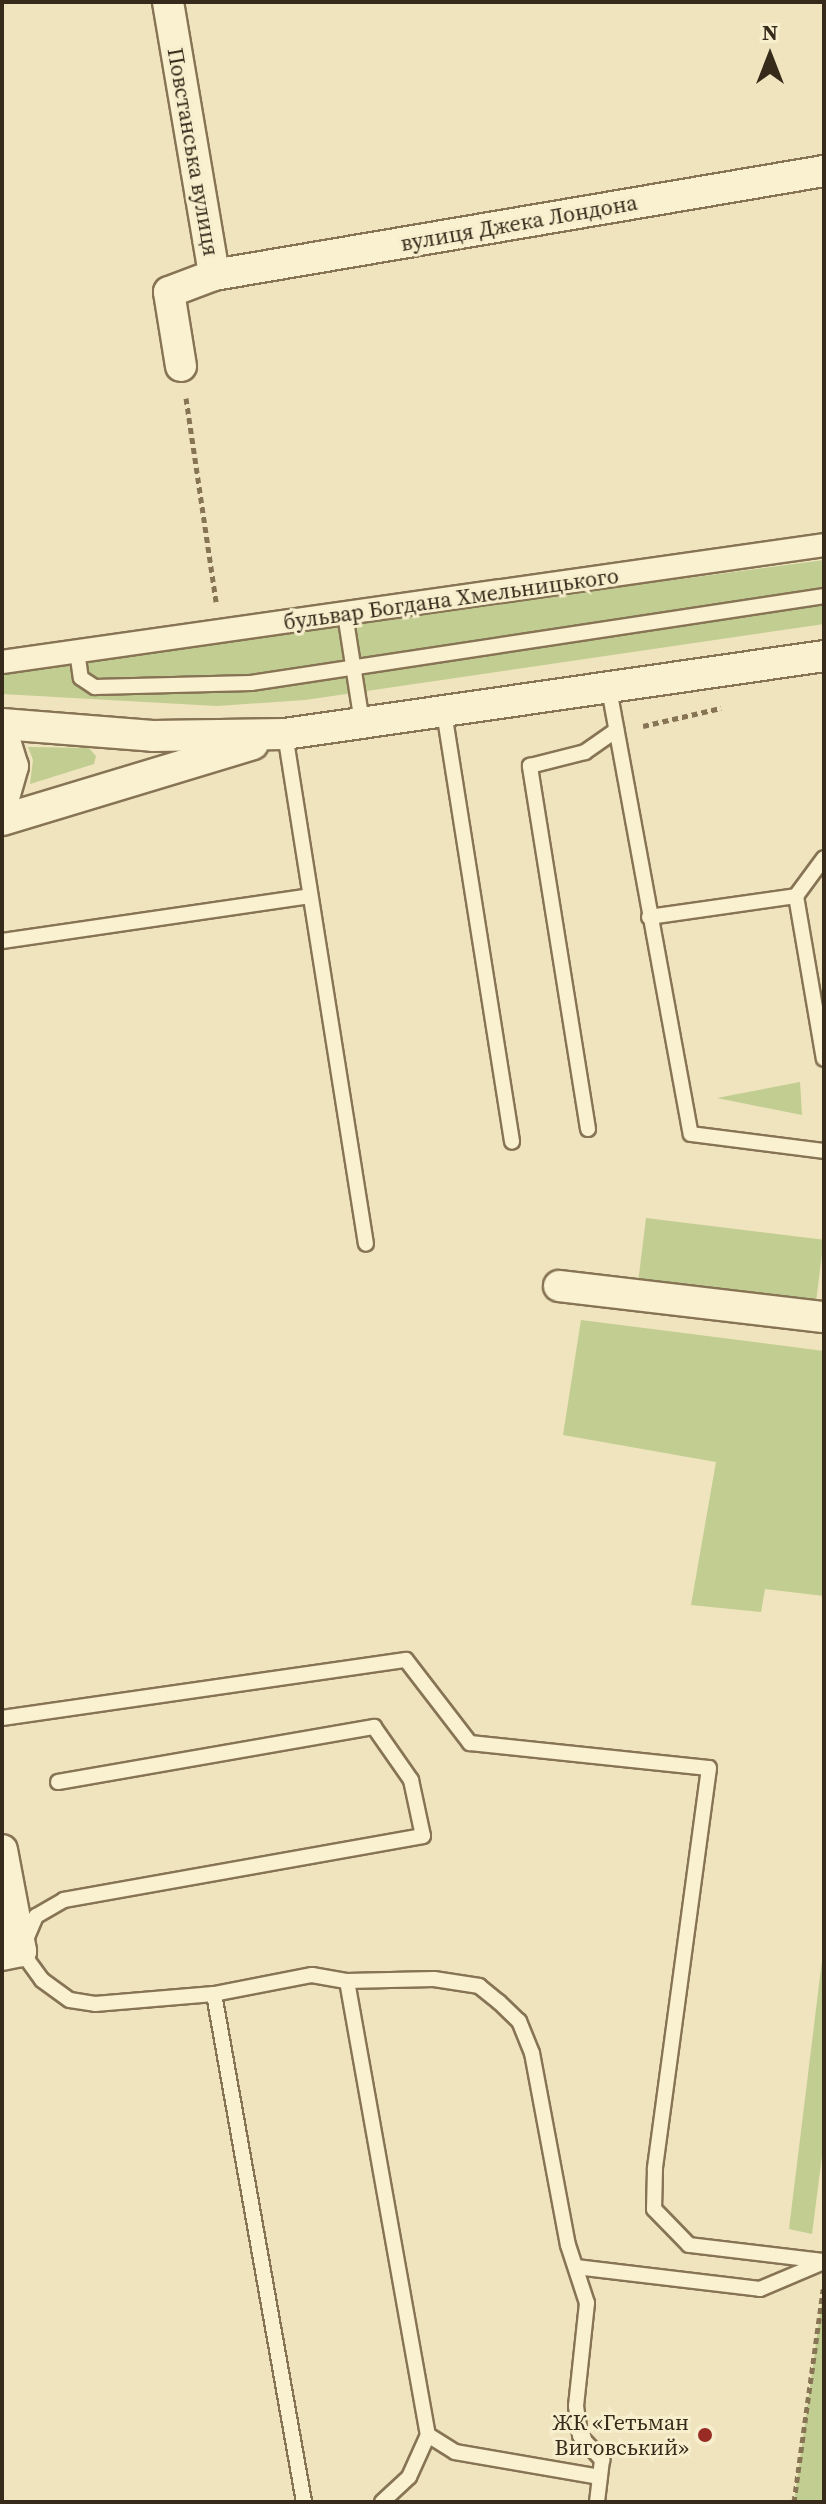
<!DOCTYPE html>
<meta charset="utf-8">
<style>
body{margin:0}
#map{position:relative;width:826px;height:2504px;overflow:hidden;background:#efe4bd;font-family:"Source Serif 4",serif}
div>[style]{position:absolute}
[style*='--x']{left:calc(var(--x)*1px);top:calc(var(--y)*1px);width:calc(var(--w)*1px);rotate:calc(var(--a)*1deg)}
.green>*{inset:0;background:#c1cd91;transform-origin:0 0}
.path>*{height:5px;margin-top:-2.5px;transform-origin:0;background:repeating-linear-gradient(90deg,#877455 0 6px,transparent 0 10px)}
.roads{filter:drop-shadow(2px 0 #877455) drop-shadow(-2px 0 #877455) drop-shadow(0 2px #877455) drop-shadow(0 -2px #877455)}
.service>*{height:14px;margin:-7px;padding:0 7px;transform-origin:7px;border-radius:7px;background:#faf1d0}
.pedestrian>*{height:22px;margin:-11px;padding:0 11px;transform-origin:11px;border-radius:11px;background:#faf1d0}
.minor>*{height:30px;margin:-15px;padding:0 15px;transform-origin:15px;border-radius:15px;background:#faf1d0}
.dots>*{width:22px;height:22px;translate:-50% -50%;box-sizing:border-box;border:4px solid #f6eecc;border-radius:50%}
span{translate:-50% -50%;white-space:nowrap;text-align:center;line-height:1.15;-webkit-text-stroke:6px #f6eecc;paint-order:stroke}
.street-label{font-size:22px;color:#362a1b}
.poi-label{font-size:22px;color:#362a1b}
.right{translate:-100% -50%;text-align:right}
.frame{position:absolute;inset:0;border:4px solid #362a1b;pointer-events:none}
.north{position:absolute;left:730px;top:16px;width:80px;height:80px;-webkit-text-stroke:6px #f6eecc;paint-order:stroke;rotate:0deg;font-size:22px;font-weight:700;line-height:32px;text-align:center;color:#362a1b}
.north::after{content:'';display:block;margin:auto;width:28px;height:36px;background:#362a1b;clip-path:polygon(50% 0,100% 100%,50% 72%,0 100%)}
</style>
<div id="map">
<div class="green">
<div style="clip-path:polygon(824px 560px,824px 624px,305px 700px,217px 706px,2px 694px,2px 669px)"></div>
<div style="clip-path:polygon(28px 747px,89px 748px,96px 756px,94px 764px,30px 784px,33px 760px)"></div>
<div style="clip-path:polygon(800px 1082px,802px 1115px,717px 1098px)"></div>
<div style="left:646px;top:1218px;width:179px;height:66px;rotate:7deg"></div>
<div style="clip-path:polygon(581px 1320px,824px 1351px,824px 1596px,765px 1589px,761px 1612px,691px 1605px,716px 1462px,563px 1435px)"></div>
<div style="clip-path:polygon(824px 1944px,824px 2140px,812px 2234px,789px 2229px)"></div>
<div style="clip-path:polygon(824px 2285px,824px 2502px,794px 2502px)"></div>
</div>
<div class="path">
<div style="--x:186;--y:398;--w:206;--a:81.6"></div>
<div style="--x:643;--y:726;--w:80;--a:-13"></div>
<div style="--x:794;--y:2502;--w:215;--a:-82.2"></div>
</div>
<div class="roads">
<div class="service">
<div style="--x:345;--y:614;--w:110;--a:81.1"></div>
<div style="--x:77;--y:651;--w:27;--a:82"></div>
<div style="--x:81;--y:678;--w:17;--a:33"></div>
<div style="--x:95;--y:687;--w:156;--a:-1.5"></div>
<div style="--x:251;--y:683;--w:580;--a:-8.63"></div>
<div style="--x:609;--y:689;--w:452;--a:79.6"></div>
<div style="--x:691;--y:1134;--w:134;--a:7.3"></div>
<div style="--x:444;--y:712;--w:435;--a:81"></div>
<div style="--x:285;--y:734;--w:516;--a:80.98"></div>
<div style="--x:796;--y:896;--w:165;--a:80.3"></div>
<div style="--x:649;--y:917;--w:148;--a:-8.1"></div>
<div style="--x:796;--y:896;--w:47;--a:-53.6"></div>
<div style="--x:2;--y:941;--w:311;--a:-8.3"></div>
<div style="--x:588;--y:1129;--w:368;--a:-99.1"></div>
<div style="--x:530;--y:766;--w:57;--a:-14.3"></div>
<div style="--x:585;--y:752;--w:38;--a:-35"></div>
<div style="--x:2;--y:1718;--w:408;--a:-8.2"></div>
<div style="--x:406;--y:1660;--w:105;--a:52.4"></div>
<div style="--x:470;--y:1743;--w:240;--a:6"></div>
<div style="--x:709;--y:1768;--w:405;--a:97.7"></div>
<div style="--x:655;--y:2169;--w:40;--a:91.4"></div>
<div style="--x:654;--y:2209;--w:50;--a:45.8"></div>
<div style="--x:689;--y:2245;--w:136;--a:6.8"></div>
<div style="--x:58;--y:1782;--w:321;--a:-9.9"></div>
<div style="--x:374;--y:1727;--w:65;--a:55.1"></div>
<div style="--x:411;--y:1780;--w:57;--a:77.9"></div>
<div style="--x:423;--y:1836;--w:365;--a:169.9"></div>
<div style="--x:64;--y:1900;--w:32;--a:150"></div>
<div style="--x:36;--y:1916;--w:38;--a:113"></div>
<div style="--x:21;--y:1951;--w:36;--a:54"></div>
<div style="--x:42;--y:1980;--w:34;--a:36"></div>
<div style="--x:70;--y:2000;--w:25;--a:9"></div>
<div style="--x:95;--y:2004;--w:119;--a:-4.8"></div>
<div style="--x:214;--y:1994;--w:100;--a:-11"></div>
<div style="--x:312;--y:1975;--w:36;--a:10"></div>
<div style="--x:347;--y:1981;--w:87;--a:-1.3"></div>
<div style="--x:434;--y:1979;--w:46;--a:8.8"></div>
<div style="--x:479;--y:1986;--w:26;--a:39"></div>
<div style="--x:499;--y:2002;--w:28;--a:44"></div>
<div style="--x:519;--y:2021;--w:35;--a:68"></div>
<div style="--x:532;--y:2053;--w:195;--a:79.4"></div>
<div style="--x:568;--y:2245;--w:61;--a:71.9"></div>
<div style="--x:587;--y:2303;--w:104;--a:96.1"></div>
<div style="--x:576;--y:2406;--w:30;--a:82"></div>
<div style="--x:580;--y:2436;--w:33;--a:47"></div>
<div style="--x:602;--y:2460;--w:42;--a:96.8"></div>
<div style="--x:347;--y:1981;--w:461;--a:79.9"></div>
<div style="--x:428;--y:2435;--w:46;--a:114.3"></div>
<div style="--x:409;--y:2477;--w:37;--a:137"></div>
<div style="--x:214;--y:1994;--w:516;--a:79.95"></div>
<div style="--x:576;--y:2267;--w:185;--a:6.8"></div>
<div style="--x:760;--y:2289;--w:69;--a:-22.9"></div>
<div style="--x:428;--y:2435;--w:32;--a:32"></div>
<div style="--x:455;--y:2452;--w:147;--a:9.8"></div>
</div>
<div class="pedestrian">
<div style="--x:2;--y:662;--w:830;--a:-8.1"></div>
</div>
<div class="minor">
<div style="--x:168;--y:2;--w:277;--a:80.4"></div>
<div style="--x:214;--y:275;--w:48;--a:159.3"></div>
<div style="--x:169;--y:292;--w:75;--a:80.8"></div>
<div style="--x:214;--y:275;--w:619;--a:-9.68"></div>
<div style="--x:2;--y:724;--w:151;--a:4.5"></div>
<div style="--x:153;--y:736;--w:132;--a:-0.9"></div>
<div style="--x:285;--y:734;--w:545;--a:-8.23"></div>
<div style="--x:2;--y:731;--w:37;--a:73"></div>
<div style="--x:13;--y:766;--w:41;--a:105.8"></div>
<div style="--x:2;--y:820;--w:262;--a:-16.8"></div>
<div style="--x:559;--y:1286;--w:267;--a:6.7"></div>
<div style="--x:2;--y:1850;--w:103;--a:79.3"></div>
<div style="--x:21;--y:1951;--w:19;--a:168"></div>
</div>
</div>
<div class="dots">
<div style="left:705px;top:2435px;background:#982c24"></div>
</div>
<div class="street-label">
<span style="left:193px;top:152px;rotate:80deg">Повстанська вулиця</span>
<span style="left:519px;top:223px;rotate:-10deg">вулиця Джека Лондона</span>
<span style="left:451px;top:599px;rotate:-8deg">бульвар Богдана Хмельницького</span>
</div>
<div class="poi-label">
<span class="right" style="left:689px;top:2435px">ЖК «Гетьман<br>Виговський»</span>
</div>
<div class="frame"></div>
<div class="north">N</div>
</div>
